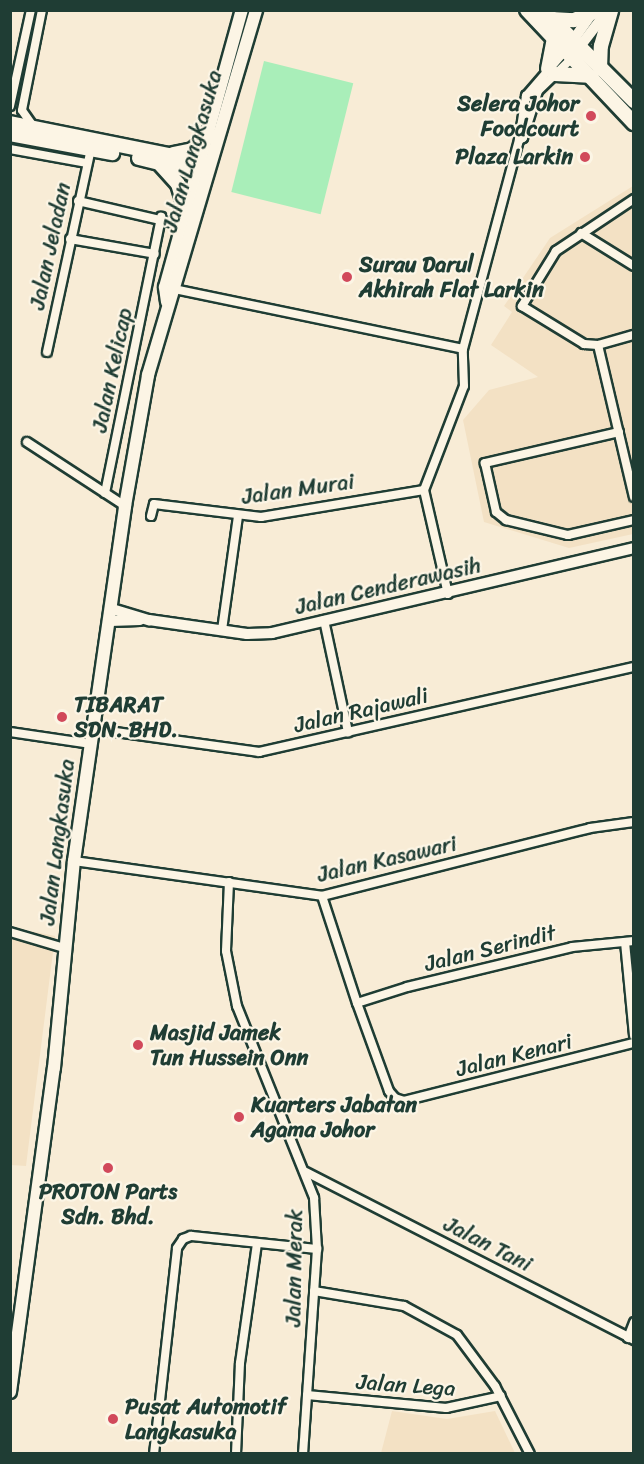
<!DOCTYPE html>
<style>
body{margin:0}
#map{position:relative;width:644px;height:1464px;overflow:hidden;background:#f8ecd6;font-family:Sriracha,sans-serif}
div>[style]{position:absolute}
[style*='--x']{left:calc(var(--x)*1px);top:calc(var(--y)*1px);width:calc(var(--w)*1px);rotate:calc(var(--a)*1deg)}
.built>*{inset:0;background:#f3e1c4}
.green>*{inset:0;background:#a9eeb9;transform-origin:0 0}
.roads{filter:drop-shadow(2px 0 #1f3d34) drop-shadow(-2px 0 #1f3d34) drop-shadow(0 2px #1f3d34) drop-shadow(0 -2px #1f3d34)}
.minor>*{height:8px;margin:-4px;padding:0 4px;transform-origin:4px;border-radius:4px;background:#fcf5e5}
.tertiary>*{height:10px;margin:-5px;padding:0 5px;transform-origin:5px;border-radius:5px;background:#fcf5e5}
.secondary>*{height:12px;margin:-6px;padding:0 6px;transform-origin:6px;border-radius:6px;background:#fcf5e5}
.primary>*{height:14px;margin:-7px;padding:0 7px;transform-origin:7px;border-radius:7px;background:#fcf5e5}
.dots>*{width:16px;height:16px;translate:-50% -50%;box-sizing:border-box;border:3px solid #fcf5e5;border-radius:50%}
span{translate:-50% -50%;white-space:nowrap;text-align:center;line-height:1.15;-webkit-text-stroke:4.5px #fcf5e5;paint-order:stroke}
.poi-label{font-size:22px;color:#1f3d34;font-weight:700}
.right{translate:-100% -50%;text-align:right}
.left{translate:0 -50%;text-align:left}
.street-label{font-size:22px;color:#1f3d34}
.frame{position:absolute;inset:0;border:12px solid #1f3d34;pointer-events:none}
</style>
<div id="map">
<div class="built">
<div style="clip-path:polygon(633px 186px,633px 534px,569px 548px,484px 522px,463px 420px,489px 390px,538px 377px,491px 345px,512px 312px,504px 306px,550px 238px)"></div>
<div style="clip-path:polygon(10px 927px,55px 936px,26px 1166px,11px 1165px)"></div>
<div style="clip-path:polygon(392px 1411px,447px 1419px,495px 1411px,515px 1453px,381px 1453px)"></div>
</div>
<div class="green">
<div style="left:264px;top:61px;width:92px;height:135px;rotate:14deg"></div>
</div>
<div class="roads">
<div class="minor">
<div style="--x:10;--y:106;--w:98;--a:-77.7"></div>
<div style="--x:33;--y:126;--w:19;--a:-125"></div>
<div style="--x:22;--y:110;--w:102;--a:-78.7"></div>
<div style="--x:519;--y:140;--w:4;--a:-27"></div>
<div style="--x:523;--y:138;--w:49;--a:-72.3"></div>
<div style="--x:538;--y:91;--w:47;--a:-44.1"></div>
<div style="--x:10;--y:149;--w:77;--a:10.4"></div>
<div style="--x:634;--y:199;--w:94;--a:146.3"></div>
<div style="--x:556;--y:251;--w:65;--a:121.7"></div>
<div style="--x:522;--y:306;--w:73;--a:31.5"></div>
<div style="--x:584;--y:344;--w:14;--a:4"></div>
<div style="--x:598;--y:345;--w:37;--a:-16"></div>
<div style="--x:78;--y:201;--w:107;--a:13"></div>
<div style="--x:581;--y:233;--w:62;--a:31.9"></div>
<div style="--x:70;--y:239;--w:86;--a:10"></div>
<div style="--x:169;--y:288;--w:300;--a:11.7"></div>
<div style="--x:598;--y:345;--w:156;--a:76.7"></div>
<div style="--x:47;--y:352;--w:208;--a:-77.8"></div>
<div style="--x:619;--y:432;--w:138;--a:167"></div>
<div style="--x:485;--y:463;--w:50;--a:77.3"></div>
<div style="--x:496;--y:512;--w:13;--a:39"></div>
<div style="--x:506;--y:520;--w:64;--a:13.6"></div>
<div style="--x:568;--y:535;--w:68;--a:-12.8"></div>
<div style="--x:27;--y:442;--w:117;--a:33.1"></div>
<div style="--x:105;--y:493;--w:282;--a:-78.5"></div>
<div style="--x:151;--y:516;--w:12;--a:-76"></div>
<div style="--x:154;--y:504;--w:108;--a:6.9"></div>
<div style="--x:261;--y:517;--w:165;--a:-9.4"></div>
<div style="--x:448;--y:594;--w:107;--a:-103"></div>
<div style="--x:424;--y:490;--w:111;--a:-69"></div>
<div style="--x:464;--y:386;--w:37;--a:-92"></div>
<div style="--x:463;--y:349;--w:216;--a:-75"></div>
<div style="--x:519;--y:140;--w:45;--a:-81"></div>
<div style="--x:526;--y:96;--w:60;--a:-49.1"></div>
<div style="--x:324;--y:620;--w:115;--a:77.9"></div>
<div style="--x:222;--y:630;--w:115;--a:-82"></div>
<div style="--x:94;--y:729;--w:167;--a:7.9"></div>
<div style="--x:259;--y:752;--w:385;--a:-12.8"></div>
<div style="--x:10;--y:732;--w:82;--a:8.4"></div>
<div style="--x:74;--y:861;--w:250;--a:8"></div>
<div style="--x:322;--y:896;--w:276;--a:-14.2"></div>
<div style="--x:590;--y:828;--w:44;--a:-7.8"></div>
<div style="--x:229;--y:882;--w:69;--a:92.5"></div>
<div style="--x:226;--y:951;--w:56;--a:78.7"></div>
<div style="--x:237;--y:1006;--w:207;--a:68.1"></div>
<div style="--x:314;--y:1198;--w:51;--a:86.6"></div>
<div style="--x:317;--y:1249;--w:205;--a:93.9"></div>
<div style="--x:322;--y:896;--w:113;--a:71.9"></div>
<div style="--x:357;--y:1003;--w:94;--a:70"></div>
<div style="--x:389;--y:1091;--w:9;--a:49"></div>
<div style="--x:395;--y:1098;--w:9;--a:18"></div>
<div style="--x:404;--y:1101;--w:237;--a:-14.2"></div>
<div style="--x:10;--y:932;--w:56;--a:16.5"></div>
<div style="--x:625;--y:942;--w:94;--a:84.5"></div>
<div style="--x:357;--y:1003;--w:52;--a:-17.7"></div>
<div style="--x:407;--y:987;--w:170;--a:-13.6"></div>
<div style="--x:572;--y:947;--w:62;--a:-5.5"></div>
<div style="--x:306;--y:1172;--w:369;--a:27.1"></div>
<div style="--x:314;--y:1291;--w:91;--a:9.5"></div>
<div style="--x:404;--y:1306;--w:60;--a:28.7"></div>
<div style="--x:457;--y:1335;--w:64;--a:53.3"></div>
<div style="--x:495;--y:1386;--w:76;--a:62.8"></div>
<div style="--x:628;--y:1338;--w:17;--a:-69"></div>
<div style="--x:307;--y:1395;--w:140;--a:5.3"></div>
<div style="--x:446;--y:1408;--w:56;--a:-12.3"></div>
<div style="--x:154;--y:1454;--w:207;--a:-83.6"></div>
<div style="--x:177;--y:1248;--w:11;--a:-56"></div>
<div style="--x:183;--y:1239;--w:9;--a:-21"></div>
<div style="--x:191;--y:1236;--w:127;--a:5.9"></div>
<div style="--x:236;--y:1454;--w:91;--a:-87.5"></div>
<div style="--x:240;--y:1363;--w:120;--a:-81.9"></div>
</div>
<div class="tertiary">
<div style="--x:569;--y:46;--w:42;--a:-54.8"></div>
<div style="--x:575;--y:53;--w:54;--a:-52.5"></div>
<div style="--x:112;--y:609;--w:39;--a:17"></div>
<div style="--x:149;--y:620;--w:99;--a:8.1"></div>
<div style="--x:247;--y:634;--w:25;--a:-2"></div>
<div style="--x:272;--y:633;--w:372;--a:-13.2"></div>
<div style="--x:110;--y:621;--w:30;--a:-2"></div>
</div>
<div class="secondary">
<div style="--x:167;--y:302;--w:15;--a:-98"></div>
<div style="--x:165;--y:287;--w:288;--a:-74.5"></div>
<div style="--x:10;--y:1392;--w:327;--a:-82.3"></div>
<div style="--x:54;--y:1068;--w:208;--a:-84.5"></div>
<div style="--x:74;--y:861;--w:359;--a:-81.8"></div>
<div style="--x:125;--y:506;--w:133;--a:-80"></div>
<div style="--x:148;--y:375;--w:381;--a:-73.5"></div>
</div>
<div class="primary">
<div style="--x:527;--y:10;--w:156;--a:46.6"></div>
<div style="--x:543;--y:10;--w:129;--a:45"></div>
<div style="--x:552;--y:19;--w:22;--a:3"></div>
<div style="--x:574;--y:20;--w:22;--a:-22"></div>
<div style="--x:548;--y:69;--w:32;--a:-79"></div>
<div style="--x:600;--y:69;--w:23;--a:-88"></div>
<div style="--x:601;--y:46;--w:37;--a:-74"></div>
<div style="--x:555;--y:74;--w:34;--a:3"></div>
<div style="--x:10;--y:123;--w:161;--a:11.4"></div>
<div style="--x:168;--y:155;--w:41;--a:18.4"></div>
<div style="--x:10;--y:134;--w:104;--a:10.6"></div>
<div style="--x:173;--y:154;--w:20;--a:-11"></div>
<div style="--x:193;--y:150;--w:23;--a:-45"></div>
<div style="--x:139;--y:158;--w:50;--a:13.8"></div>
<div style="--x:161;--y:165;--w:25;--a:48"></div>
<div style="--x:178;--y:184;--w:28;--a:73"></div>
</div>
</div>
<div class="dots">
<div style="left:591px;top:116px;background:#d1495b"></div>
<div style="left:585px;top:157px;background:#d1495b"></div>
<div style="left:347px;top:277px;background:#d1495b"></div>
<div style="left:62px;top:717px;background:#d1495b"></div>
<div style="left:138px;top:1045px;background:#d1495b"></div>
<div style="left:239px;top:1117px;background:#d1495b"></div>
<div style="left:108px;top:1168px;background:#d1495b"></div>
<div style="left:113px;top:1419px;background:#d1495b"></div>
</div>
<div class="poi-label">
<span class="right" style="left:579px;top:116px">Selera Johor<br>Foodcourt</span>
<span class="right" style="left:573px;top:157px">Plaza Larkin</span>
<span class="left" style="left:359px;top:277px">Surau Darul<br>Akhirah Flat Larkin</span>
<span class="left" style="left:74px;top:717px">TIBARAT<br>SDN. BHD.</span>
<span class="left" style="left:150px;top:1045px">Masjid Jamek<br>Tun Hussein Onn</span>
<span class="left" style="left:251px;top:1117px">Kuarters Jabatan<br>Agama Johor</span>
<span style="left:108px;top:1204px">PROTON Parts<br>Sdn. Bhd.</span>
<span class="left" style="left:125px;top:1419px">Pusat Automotif<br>Langkasuka</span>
</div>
<div class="street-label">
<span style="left:192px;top:151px;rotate:-74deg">Jalan Langkasuka</span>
<span style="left:50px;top:246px;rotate:-78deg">Jalan Jeladan</span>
<span style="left:112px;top:370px;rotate:-78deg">Jalan Kelicap</span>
<span style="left:298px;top:489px;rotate:-8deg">Jalan Murai</span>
<span style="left:388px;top:586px;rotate:-13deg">Jalan Cenderawasih</span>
<span style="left:361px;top:710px;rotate:-13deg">Jalan Rajawali</span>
<span style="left:57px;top:842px;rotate:-83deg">Jalan Langkasuka</span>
<span style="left:387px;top:859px;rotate:-13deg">Jalan Kasawari</span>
<span style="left:490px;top:948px;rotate:-14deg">Jalan Serindit</span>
<span style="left:514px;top:1055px;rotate:-14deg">Jalan Kenari</span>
<span style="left:488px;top:1244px;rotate:27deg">Jalan Tani</span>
<span style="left:294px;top:1268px;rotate:-89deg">Jalan Merak</span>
<span style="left:406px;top:1385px;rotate:4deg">Jalan Lega</span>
</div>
<div class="frame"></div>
</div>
